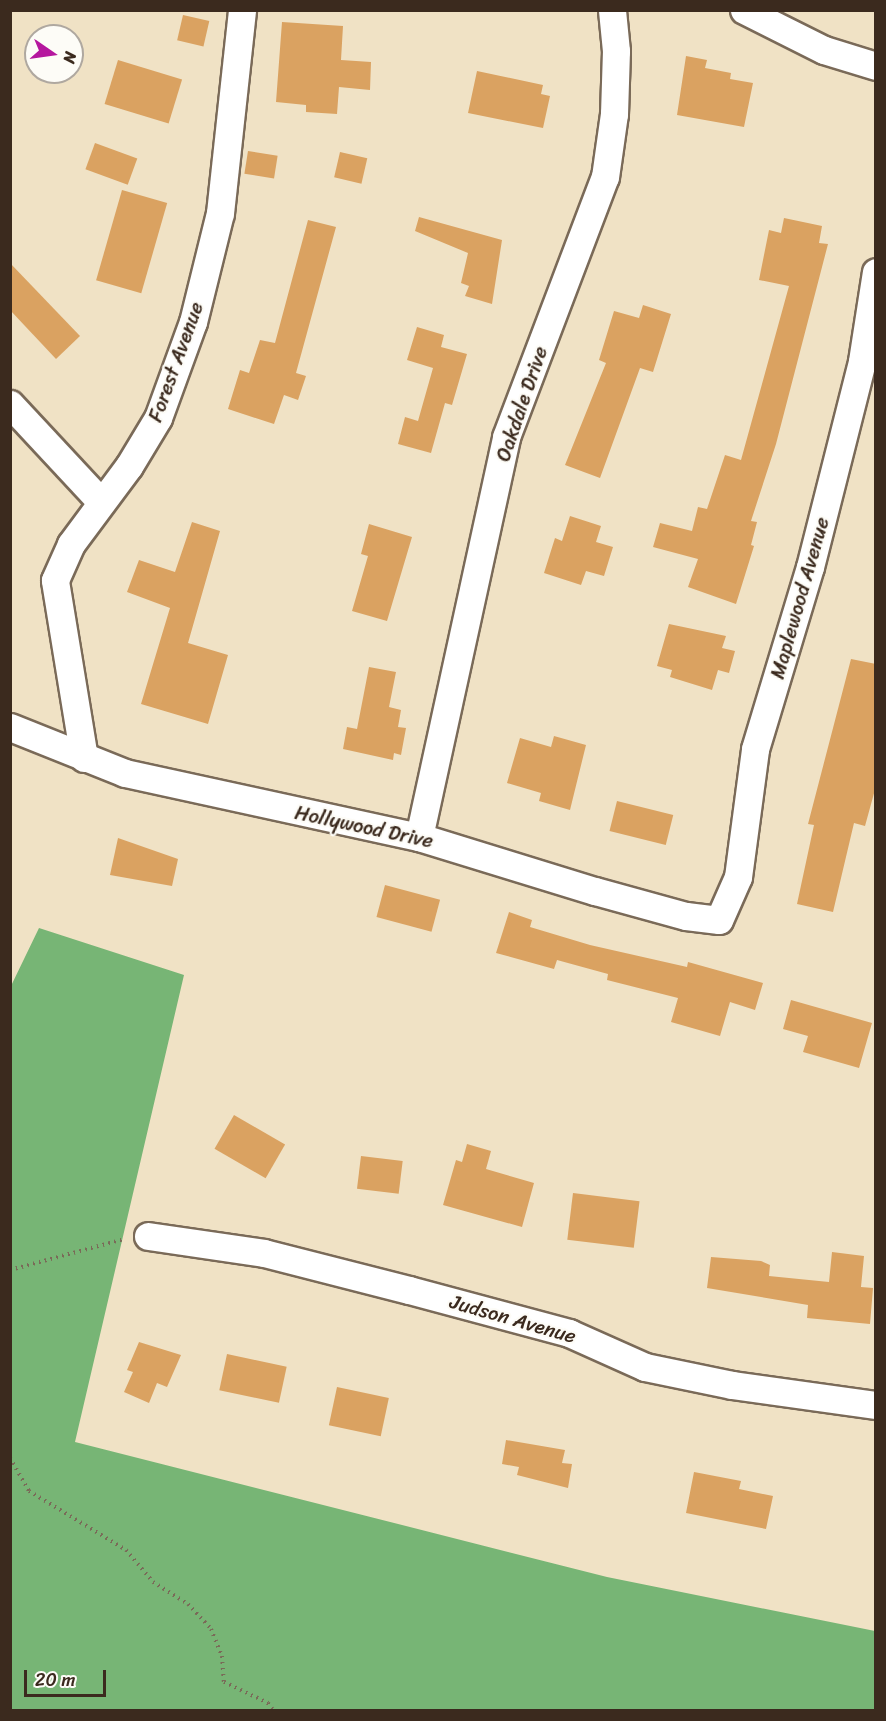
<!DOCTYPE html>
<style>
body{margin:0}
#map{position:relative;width:886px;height:1721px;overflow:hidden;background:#f0e2c5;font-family:Sriracha,sans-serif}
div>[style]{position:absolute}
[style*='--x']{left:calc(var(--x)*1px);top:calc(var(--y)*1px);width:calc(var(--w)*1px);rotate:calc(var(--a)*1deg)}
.forest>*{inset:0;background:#77b575}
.building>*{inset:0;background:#daa261;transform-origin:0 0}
.path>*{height:4px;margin-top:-2px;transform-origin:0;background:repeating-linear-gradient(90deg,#7a6a58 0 1.5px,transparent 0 6px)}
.roads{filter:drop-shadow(2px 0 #7a6a58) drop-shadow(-2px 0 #7a6a58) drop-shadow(0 2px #7a6a58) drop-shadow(0 -2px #7a6a58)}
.minor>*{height:27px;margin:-13.5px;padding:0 13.5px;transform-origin:13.5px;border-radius:13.5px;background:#fff}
span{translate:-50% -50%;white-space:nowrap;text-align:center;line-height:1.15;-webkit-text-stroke:4.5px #fdfcf7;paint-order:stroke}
.street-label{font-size:20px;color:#3b2a1e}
.frame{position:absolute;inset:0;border:12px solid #3b2a1e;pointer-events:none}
.north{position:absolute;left:24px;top:24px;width:60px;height:60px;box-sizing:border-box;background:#fdfcf7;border:2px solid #afa8a0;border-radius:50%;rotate:103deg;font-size:16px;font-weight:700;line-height:24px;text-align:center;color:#3b2a1e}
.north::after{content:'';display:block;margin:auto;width:21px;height:27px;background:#b5179e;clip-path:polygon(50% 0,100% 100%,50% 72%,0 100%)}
.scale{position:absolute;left:24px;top:1670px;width:82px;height:27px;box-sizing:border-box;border:3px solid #3b2a1e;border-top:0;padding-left:8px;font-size:18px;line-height:21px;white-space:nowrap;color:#3b2a1e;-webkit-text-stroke:4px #fdfcf7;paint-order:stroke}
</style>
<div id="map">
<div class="forest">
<div style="clip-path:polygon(39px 928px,184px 975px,75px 1442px,607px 1577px,875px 1631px,875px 1710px,11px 1710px,10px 988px)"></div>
</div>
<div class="building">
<div style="left:183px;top:15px;width:27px;height:26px;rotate:13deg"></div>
<div style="clip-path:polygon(282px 22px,343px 26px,341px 60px,371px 62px,370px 90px,339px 87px,337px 114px,306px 112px,306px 105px,276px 102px)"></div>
<div style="clip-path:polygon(686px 56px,707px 60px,705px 68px,731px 73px,730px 79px,753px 83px,744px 127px,677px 115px)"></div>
<div style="left:118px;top:60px;width:67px;height:46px;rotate:17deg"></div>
<div style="clip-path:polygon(477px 71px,543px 85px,541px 94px,550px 96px,543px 128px,468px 113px)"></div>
<div style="left:95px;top:143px;width:45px;height:28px;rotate:20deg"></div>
<div style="left:248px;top:151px;width:30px;height:23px;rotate:9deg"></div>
<div style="left:340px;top:152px;width:28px;height:26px;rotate:13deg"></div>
<div style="left:122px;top:190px;width:47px;height:94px;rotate:16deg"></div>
<div style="clip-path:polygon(419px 217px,502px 240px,492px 304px,465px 296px,469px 286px,461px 283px,468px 253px,415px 231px)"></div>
<div style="clip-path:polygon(784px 218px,822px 226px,819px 243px,828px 244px,776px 444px,751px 521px,757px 522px,751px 545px,754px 546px,736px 604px,688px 587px,698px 559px,653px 547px,660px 523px,692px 531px,698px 507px,707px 509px,725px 455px,741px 460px,789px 286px,759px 280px,769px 230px,781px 233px)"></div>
<div style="clip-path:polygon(308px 220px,336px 227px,296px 373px,306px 376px,298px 400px,284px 395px,274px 424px,228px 409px,240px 370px,249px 373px,260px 340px,275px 343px)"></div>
<div style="clip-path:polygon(10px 263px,80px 336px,56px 359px,10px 310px)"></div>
<div style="clip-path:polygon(643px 305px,671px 314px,653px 372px,640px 368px,600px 478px,565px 465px,606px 363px,599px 360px,614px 311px,639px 318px)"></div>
<div style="clip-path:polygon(417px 327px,444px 335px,441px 347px,467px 354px,452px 405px,445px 403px,431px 453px,398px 444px,405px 417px,418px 421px,433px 368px,407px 360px)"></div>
<div style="clip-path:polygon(570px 516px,601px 526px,596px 542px,613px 547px,604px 576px,586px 571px,581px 585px,544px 573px,555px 538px,562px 541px)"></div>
<div style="clip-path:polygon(192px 522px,220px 531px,188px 643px,228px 655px,208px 724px,141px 704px,170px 608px,127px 592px,139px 560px,175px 572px)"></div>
<div style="clip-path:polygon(369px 524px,412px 537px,387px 621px,352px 611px,368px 556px,361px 554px)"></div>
<div style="clip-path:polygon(669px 624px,726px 636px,722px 648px,735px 651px,729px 673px,718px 670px,712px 690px,670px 677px,672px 670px,657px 666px)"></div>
<div style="clip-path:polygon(851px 659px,876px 664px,876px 786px,865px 826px,854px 823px,833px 912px,797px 904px,814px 825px,808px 824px)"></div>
<div style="clip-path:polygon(369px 667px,396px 672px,389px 707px,401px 710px,398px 727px,406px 728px,401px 755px,394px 753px,393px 760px,343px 749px,347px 727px,357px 729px)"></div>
<div style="clip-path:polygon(554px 736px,586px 745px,570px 810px,539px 801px,541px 793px,507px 783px,520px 738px,551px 747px)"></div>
<div style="left:617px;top:801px;width:58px;height:31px;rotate:14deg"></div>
<div style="clip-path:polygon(118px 838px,178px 859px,172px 886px,110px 875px)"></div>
<div style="left:385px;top:885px;width:57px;height:33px;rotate:15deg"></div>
<div style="clip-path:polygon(509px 912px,532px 920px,530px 927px,590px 945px,687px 967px,688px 962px,763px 983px,755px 1010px,730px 1002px,720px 1036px,671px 1022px,678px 998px,607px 980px,608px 974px,557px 960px,554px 969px,496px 953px)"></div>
<div style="clip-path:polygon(791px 1000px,872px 1023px,859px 1068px,803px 1052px,808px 1036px,783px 1029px)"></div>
<div style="left:234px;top:1115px;width:59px;height:39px;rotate:30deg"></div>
<div style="clip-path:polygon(467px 1144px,491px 1151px,486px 1169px,534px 1183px,522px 1227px,443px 1205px,456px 1160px,462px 1162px)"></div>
<div style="left:361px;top:1156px;width:42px;height:33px;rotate:7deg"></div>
<div style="left:573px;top:1193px;width:67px;height:47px;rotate:7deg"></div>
<div style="clip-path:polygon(832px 1252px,864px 1256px,861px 1287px,873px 1288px,870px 1324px,807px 1318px,808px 1305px,707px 1288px,711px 1257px,761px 1261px,770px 1265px,769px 1276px,829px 1282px)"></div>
<div style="clip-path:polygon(139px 1342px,181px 1355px,167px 1387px,157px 1383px,149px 1403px,124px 1392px,133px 1372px,127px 1370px)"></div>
<div style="left:227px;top:1354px;width:61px;height:37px;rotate:12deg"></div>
<div style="left:337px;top:1387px;width:53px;height:39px;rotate:12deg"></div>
<div style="clip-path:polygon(506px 1440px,565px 1450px,562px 1463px,572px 1464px,568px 1488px,517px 1475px,519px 1467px,502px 1464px)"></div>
<div style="clip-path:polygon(694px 1472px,741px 1481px,739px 1489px,773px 1496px,766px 1529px,686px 1513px)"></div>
</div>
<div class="path">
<div style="--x:10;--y:1270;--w:118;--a:-15.2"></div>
<div style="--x:10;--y:1458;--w:38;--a:60"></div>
<div style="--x:29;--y:1491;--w:114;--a:31.3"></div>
<div style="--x:126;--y:1550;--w:42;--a:49.8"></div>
<div style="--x:153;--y:1582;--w:41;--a:32.2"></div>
<div style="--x:188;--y:1604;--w:34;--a:47"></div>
<div style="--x:211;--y:1629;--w:29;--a:68"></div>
<div style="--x:222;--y:1656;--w:26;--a:86"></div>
<div style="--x:224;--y:1682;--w:49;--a:25.5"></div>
<div style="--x:268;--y:1703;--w:9;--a:54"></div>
</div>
<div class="roads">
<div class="minor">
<div style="--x:744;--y:10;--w:89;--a:26.6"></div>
<div style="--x:824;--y:50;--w:54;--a:17.1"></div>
<div style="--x:10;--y:404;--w:134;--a:47.1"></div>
<div style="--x:10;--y:727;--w:124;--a:21.8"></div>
<div style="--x:125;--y:773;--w:301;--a:12.3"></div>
<div style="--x:419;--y:837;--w:184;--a:17.1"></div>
<div style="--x:595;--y:891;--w:94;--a:15.4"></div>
<div style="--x:686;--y:916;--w:33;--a:7"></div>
<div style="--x:719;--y:920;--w:47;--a:-66.2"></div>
<div style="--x:738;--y:877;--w:129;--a:-82.4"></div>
<div style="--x:755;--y:749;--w:190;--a:-73.2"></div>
<div style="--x:810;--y:567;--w:212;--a:-75.8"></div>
<div style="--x:862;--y:361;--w:90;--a:-81.1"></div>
<div style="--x:84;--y:758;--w:180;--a:-99.3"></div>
<div style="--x:55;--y:580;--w:39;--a:-66"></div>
<div style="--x:71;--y:544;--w:97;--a:-53.4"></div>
<div style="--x:129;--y:466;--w:56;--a:-58.9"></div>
<div style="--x:158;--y:418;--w:102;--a:-70"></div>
<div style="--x:193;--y:322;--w:112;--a:-76.1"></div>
<div style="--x:220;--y:213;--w:204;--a:-83.8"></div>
<div style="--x:419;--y:837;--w:409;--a:-77.7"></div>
<div style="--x:506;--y:437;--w:278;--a:-69.2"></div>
<div style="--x:605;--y:177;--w:64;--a:-81.9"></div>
<div style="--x:614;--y:114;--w:63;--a:-88.2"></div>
<div style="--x:616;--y:51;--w:41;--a:-95.6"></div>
<div style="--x:148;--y:1236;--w:117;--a:8.3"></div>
<div style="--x:264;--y:1253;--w:150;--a:14.3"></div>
<div style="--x:409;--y:1290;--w:166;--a:15"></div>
<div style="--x:569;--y:1333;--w:83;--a:24.1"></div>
<div style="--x:645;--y:1367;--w:89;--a:11.7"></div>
<div style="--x:732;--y:1385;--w:145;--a:7.9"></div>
</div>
</div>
<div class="street-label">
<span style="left:176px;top:362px;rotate:-70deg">Forest Avenue</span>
<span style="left:522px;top:404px;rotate:-71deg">Oakdale Drive</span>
<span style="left:800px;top:598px;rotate:-74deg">Maplewood Avenue</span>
<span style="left:364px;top:827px;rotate:12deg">Hollywood Drive</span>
<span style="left:513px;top:1319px;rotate:16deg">Judson Avenue</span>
</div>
<div class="frame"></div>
<div class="north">N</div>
<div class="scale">20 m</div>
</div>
